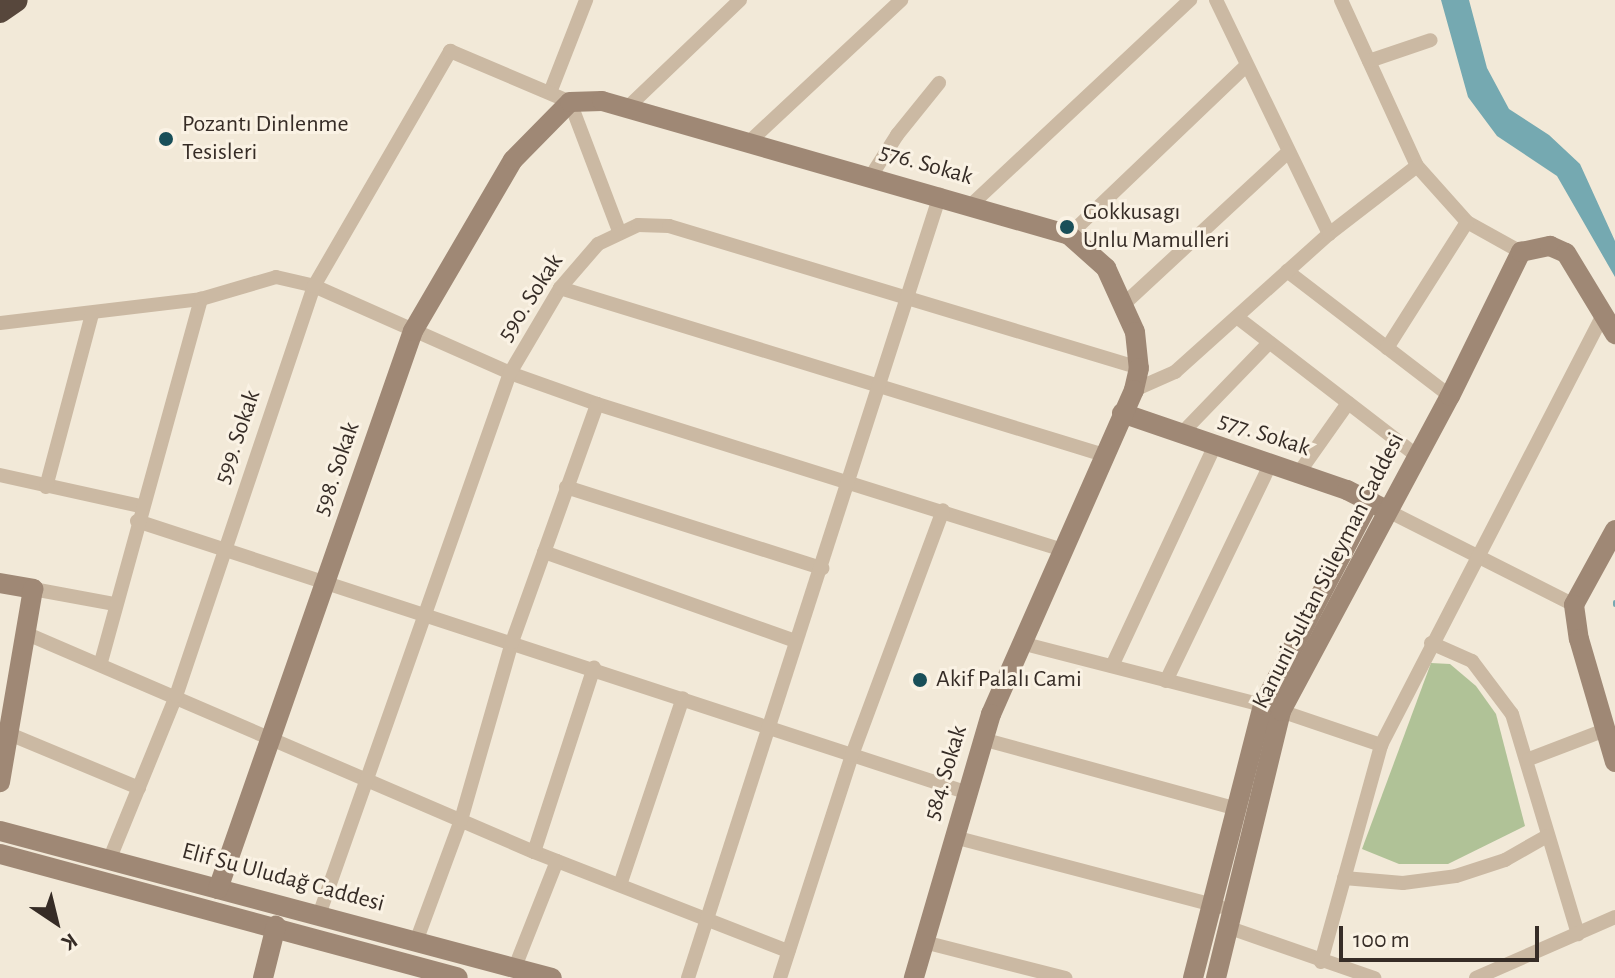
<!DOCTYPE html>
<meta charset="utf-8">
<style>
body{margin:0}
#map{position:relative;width:1615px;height:978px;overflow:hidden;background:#f2e9d8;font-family:"Alegreya Sans",sans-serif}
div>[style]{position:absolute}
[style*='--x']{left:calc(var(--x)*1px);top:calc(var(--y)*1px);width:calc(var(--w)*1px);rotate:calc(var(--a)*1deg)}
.green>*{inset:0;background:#b0c297}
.water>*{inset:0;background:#75a9b1}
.stream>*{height:4px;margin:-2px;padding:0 2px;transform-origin:2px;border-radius:2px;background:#75a9b1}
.street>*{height:14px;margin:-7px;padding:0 7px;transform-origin:7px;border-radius:7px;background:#cbb9a3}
.secondary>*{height:20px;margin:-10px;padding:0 10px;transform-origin:10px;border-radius:10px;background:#9f8875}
.highway>*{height:24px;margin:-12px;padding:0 12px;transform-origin:12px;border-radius:12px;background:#57473c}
.dots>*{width:22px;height:22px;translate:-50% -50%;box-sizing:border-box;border:4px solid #faf2e4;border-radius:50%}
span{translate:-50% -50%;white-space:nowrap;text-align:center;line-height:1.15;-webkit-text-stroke:6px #faf2e4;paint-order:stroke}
.poi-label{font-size:24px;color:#362c26}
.left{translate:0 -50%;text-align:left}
.street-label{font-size:24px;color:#362c26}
.north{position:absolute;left:16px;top:882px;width:80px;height:80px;-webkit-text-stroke:6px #faf2e4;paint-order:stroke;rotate:145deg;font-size:22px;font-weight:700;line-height:32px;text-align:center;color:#362c26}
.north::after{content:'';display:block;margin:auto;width:28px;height:36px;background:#362c26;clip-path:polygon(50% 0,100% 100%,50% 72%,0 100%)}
.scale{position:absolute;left:1339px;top:926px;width:200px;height:36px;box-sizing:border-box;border:4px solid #362c26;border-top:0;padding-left:10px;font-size:24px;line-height:28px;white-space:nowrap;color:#362c26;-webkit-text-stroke:6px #faf2e4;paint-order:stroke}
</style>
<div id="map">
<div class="green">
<div style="clip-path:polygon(1431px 663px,1450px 664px,1476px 686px,1496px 714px,1525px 826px,1448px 864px,1399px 864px,1362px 849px)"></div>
</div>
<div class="water">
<div style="clip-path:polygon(1441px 0,1469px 0,1487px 68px,1509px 109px,1549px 135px,1580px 164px,1615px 241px,1615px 277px,1557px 176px,1497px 136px,1468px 97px)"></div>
</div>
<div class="stream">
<div style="--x:1615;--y:602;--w:3;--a:90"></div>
</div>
<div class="street">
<div style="--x:1216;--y:0;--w:260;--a:64.2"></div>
<div style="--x:1341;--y:0;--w:183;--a:65.4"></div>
<div style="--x:1417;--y:166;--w:75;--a:48.2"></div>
<div style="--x:1467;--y:222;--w:62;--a:29.1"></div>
<div style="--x:1369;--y:61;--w:65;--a:-18.7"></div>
<div style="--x:551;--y:90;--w:97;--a:-68.7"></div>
<div style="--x:628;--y:107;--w:155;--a:-43.7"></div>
<div style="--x:750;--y:141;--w:207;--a:-43"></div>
<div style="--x:871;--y:176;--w:49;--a:-57.6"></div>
<div style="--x:897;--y:135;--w:67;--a:-51.1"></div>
<div style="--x:972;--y:204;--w:299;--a:-43.1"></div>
<div style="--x:1069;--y:235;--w:245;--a:-43.7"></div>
<div style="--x:1287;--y:271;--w:205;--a:37.5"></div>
<div style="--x:560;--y:288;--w:569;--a:17.07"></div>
<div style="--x:1124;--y:304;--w:224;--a:-42.8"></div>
<div style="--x:1238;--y:318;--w:226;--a:37.6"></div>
<div style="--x:0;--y:323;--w:202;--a:-6.8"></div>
<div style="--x:1387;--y:348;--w:149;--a:-57.6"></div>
<div style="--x:1134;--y:390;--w:45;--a:-23.7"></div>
<div style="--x:1175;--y:372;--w:207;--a:-41.9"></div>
<div style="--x:1329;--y:234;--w:111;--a:-37.7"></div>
<div style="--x:1181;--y:434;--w:127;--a:-46"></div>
<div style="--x:1298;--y:474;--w:87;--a:-54.8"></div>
<div style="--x:0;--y:475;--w:143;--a:12.5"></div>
<div style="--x:46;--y:487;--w:179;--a:-75.1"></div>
<div style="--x:566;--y:487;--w:269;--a:17.6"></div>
<div style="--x:1388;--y:511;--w:208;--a:26.8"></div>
<div style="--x:137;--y:521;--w:871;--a:18.12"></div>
<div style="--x:544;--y:552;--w:267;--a:19.5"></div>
<div style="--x:33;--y:589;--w:82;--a:10.5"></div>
<div style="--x:25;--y:633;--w:554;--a:23.28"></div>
<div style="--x:534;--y:852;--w:273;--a:21.3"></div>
<div style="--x:1021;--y:643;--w:250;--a:14.4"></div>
<div style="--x:1263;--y:705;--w:125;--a:18.7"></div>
<div style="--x:1431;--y:643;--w:45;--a:23.7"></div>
<div style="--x:1472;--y:661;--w:66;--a:53"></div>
<div style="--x:1512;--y:714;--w:230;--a:73.3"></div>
<div style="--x:101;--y:662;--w:377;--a:-74.6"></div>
<div style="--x:201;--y:299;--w:78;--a:-16.3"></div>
<div style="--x:276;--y:277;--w:39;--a:13"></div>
<div style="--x:314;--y:286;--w:214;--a:23.9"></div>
<div style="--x:510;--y:373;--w:92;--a:19.6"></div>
<div style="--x:597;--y:404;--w:486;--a:17.4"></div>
<div style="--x:1112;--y:666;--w:242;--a:-65"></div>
<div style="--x:1166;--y:681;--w:240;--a:-64.3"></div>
<div style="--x:7;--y:733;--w:143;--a:22.6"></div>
<div style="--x:982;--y:739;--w:262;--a:15.3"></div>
<div style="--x:1529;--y:759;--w:81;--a:-20.9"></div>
<div style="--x:954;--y:837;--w:275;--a:14.7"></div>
<div style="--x:534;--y:852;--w:194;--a:-72"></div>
<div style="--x:110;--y:858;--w:175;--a:-67.8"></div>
<div style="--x:176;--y:696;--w:433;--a:-71.4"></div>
<div style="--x:314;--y:286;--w:272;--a:-59.9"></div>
<div style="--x:450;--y:51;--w:130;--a:23"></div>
<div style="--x:570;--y:102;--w:138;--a:69.2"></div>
<div style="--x:1344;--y:878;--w:59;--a:4.8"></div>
<div style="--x:1403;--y:883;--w:53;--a:-7.5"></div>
<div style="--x:1456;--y:876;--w:52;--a:-18.1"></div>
<div style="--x:1505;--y:860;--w:48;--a:-29.7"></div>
<div style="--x:620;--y:885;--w:197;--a:-71.4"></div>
<div style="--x:319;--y:915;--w:575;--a:-70.59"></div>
<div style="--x:510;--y:373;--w:99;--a:-59.5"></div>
<div style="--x:560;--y:288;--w:58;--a:-49.2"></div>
<div style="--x:598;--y:244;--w:44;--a:-25.4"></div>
<div style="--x:638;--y:225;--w:31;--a:2"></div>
<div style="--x:669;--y:226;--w:491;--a:16.8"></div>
<div style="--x:1227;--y:927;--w:156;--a:19.1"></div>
<div style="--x:417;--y:939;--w:127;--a:-69.7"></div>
<div style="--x:461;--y:820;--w:185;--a:-74"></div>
<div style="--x:512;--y:642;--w:253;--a:-70.3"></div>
<div style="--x:924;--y:942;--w:146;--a:14.3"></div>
<div style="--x:1321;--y:962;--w:225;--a:-74.5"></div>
<div style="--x:1381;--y:745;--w:482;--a:-62.7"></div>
<div style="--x:515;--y:967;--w:114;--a:-68.4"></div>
<div style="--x:688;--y:978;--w:823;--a:-72.16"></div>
<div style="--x:780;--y:978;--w:234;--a:-72.1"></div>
<div style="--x:852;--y:755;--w:261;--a:-69.6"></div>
<div style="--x:1476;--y:978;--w:152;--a:-23.7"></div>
</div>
<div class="secondary">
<div style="--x:1122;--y:413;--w:238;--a:18.9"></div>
<div style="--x:1347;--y:490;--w:38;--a:27"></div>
<div style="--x:1615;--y:530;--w:85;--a:118.7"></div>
<div style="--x:1574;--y:605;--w:34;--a:82"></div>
<div style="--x:1579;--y:639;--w:128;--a:73.7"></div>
<div style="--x:0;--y:583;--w:34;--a:10"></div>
<div style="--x:33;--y:589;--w:196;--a:99.7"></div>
<div style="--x:0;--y:831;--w:571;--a:14.91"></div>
<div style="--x:0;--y:854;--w:474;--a:15.1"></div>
<div style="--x:218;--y:889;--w:591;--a:-70.74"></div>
<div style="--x:413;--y:331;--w:198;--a:-59.7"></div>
<div style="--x:513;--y:160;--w:81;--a:-45.5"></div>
<div style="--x:570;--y:102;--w:32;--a:-2"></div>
<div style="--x:602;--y:101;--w:486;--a:16"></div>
<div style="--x:1069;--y:235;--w:50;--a:41.7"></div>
<div style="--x:1106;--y:268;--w:70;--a:65.6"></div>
<div style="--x:1135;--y:332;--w:36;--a:84"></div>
<div style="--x:1139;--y:368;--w:23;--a:103"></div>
<div style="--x:1134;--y:390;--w:354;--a:113.8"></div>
<div style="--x:991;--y:714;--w:275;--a:106.3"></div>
<div style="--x:263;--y:978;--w:54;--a:-76"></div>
<div style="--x:1193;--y:978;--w:282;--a:-75.6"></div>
<div style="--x:1263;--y:705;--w:231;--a:-62.4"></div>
<div style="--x:1216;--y:978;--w:275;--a:-76.3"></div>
<div style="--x:1281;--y:711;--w:357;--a:-61.8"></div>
<div style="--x:1450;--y:396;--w:161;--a:-63.8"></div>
<div style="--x:1521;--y:252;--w:30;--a:-12"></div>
<div style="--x:1550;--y:246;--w:17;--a:24"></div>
<div style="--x:1566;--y:253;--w:95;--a:58.8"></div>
</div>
<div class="highway">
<div style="--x:0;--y:11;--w:19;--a:-35"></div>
</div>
<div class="dots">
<div style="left:166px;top:139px;background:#194f59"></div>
<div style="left:1067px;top:227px;background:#194f59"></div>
<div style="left:920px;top:680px;background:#194f59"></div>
</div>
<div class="poi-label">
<span class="left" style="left:182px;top:139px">Pozantı Dinlenme<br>Tesisleri</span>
<span class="left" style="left:1083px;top:227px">Gokkusagı<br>Unlu Mamulleri</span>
<span class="left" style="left:936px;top:680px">Akif Palalı Cami</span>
</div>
<div class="street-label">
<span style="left:926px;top:165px;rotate:16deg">576. Sokak</span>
<span style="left:531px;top:298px;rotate:-57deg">590. Sokak</span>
<span style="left:1264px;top:435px;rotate:18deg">577. Sokak</span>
<span style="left:238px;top:437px;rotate:-71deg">599. Sokak</span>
<span style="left:337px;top:469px;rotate:-71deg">598. Sokak</span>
<span style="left:1329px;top:571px;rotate:-63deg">Kanuni Sultan Süleyman Caddesi</span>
<span style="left:946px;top:773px;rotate:-73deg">584. Sokak</span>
<span style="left:283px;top:878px;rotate:15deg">Elif Su Uludağ Caddesi</span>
</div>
<div class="north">K</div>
<div class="scale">100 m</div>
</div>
